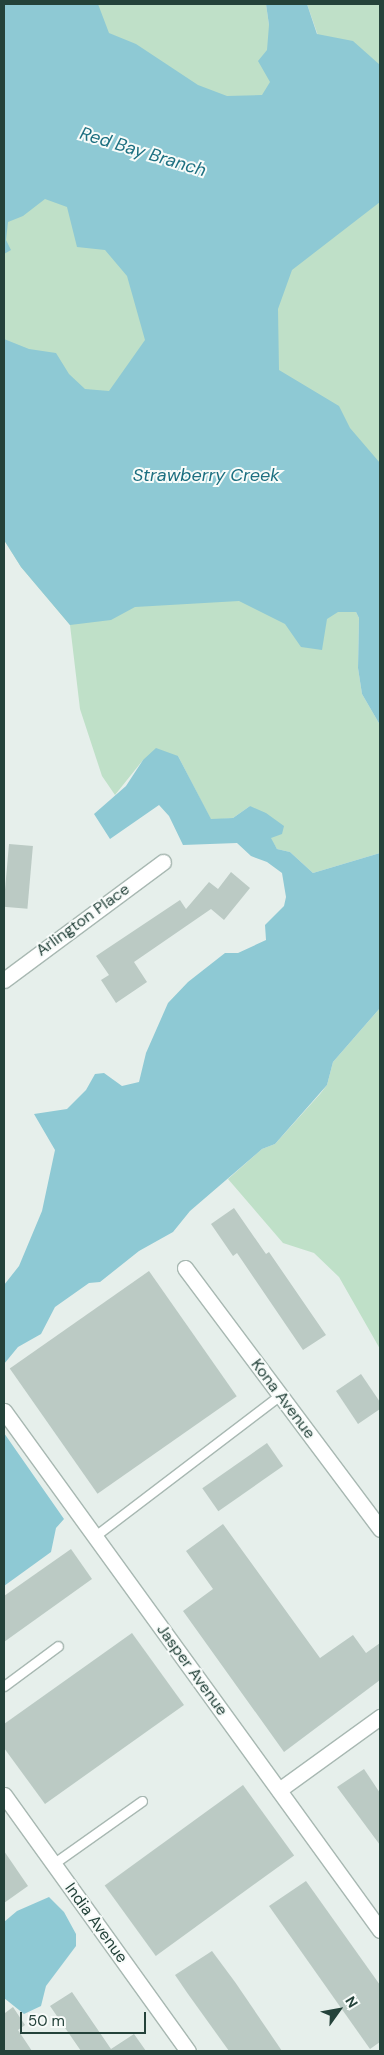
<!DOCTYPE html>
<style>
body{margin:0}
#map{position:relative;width:384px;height:2055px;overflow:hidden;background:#e6efeb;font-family:"DM Sans",sans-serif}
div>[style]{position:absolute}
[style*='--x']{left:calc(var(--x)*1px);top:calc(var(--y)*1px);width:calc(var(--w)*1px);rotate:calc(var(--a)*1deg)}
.green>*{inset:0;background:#bfe0c8}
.water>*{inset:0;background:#8ec9d4}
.building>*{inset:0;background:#bbcac4;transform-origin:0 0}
.roads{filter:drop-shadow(1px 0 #a8b8b2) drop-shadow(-1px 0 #a8b8b2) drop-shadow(0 1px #a8b8b2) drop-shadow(0 -1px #a8b8b2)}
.lane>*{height:9px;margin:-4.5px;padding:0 4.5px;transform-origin:4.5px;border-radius:4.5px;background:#fff}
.street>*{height:15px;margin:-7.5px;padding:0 7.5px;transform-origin:7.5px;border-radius:7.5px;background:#fff}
span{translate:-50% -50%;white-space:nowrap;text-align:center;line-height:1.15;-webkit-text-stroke:4px #f7fbf9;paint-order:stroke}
.street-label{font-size:16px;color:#24423a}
.water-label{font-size:18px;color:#1c6f80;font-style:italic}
.frame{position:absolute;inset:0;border:5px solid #24423a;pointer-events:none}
.north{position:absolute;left:314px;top:1985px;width:50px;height:50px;-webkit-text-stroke:4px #f7fbf9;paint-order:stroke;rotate:58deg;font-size:14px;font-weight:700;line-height:20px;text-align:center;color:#24423a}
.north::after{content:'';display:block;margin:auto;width:18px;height:22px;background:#24423a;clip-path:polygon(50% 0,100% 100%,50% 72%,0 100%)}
.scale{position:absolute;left:20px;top:2012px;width:126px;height:22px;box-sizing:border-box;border:2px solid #24423a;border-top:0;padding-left:6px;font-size:15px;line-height:18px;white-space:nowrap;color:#24423a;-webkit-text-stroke:4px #f7fbf9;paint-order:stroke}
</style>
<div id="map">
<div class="green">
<div style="clip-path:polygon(4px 4px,266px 4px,269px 25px,288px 60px,242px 133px)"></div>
<div style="clip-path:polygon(307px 4px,380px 4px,380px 100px,334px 82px)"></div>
<div style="clip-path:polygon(380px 131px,380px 593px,4px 430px,4px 181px)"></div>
<div style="clip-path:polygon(4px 475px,356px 612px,359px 618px,358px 668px,362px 694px,380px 725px,380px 853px,313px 873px,290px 852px,277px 849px,250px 806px,233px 818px,211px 820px,178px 756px,143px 760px,115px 795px,102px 776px,80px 709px,70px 625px,21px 567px,4px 540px)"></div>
<div style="clip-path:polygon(380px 1008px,380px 1349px,339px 1277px,314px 1253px,283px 1243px,228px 1179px,262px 1149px,275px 1144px,320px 1094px,327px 1085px,333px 1062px)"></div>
</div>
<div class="water">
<div style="clip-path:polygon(4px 4px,98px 4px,109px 33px,136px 44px,198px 85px,227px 96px,262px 95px,270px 82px,258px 61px,267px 50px,269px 25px,266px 4px,307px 4px,317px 34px,353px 41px,380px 65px,380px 202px,292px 270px,278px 309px,279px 370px,339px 406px,350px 428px,380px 463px,380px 725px,362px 694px,358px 668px,359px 618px,356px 612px,338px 612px,327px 619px,322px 650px,301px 647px,285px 624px,239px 601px,135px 607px,111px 620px,70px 625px,21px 567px,4px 540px,4px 339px,29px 349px,56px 353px,69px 374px,85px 389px,109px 391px,145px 340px,127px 276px,105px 250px,77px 247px,67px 207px,45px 199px,23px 216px,8px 222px,6px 240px,11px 250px,4px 254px)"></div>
<div style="clip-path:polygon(156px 748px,178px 756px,211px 819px,233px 818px,250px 806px,266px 813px,284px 826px,282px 834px,271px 838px,277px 849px,290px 852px,313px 873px,380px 853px,380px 1008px,333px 1062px,327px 1085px,275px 1144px,262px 1149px,190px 1211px,173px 1232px,139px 1251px,100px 1282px,89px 1283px,55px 1307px,41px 1334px,18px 1347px,4px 1364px,4px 1285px,19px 1266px,42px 1211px,55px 1150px,34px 1114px,67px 1109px,86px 1090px,95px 1074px,104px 1073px,122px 1086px,139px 1082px,146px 1053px,168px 1003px,188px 982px,225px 953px,238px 953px,266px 940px,265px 925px,284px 906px,286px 897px,282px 873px,267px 862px,251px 856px,237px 843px,183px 845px,169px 816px,159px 805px,110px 839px,94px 814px,126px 786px,143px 760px)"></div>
<div style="clip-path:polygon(4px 1433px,64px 1519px,56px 1528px,51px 1552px,4px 1586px)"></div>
<div style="clip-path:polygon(49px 1897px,64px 1912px,76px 1934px,76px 1946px,46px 1986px,41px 2006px,24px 2014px,4px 1998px,4px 1922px,17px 1911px)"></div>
</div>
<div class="building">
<div style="left:9px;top:844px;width:24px;height:63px;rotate:5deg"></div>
<div style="clip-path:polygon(231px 872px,250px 888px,224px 920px,211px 909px,134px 962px,147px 982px,116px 1003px,101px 980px,109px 975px,96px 956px,180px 900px,186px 909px,209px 882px,218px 889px)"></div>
<div style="clip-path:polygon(234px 1208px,266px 1254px,269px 1252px,326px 1335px,303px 1350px,237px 1253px,233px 1256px,211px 1224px)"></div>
<div style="left:149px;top:1271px;width:153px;height:170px;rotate:55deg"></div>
<div style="clip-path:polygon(361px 1374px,380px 1402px,380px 1409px,358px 1424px,336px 1391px)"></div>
<div style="left:267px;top:1443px;width:28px;height:79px;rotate:55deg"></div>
<div style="clip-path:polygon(223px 1524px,320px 1658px,353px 1635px,366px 1653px,380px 1643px,380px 1680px,284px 1752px,183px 1611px,213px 1589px,186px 1551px)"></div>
<div style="clip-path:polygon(71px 1549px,92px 1579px,4px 1642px,4px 1596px)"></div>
<div style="clip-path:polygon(132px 1633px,184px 1705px,45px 1804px,4px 1748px,4px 1724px)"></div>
<div style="clip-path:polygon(364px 1769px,380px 1793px,380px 1845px,337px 1787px)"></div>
<div style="left:243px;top:1785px;width:87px;height:171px;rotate:54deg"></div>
<div style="clip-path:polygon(4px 1851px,28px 1886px,4px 1903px)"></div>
<div style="clip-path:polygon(306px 1881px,380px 1985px,380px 2042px,370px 2049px,269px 1906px)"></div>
<div style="clip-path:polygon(212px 1951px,235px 1982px,282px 2051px,229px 2051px,188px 1994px,175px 1975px)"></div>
<div style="clip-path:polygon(72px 1992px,111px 2049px,134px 2034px,146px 2051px,81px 2051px,50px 2006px)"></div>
<div style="clip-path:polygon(13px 2007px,25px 2025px,18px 2030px,32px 2051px,4px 2051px,4px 2010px,5px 2013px)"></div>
</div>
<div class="roads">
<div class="lane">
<div style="--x:95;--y:1536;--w:233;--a:-37.3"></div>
<div style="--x:4;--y:1686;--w:67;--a:-36.5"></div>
<div style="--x:53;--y:1864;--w:109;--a:-35.3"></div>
</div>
<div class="street">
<div style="--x:4;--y:980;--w:198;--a:-36.6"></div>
<div style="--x:185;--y:1268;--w:326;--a:53.2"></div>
<div style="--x:4;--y:1411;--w:641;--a:54.08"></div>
<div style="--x:279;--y:1790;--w:125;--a:-35.9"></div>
<div style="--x:4;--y:1795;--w:315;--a:54.3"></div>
</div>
</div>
<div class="street-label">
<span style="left:83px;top:920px;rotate:-36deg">Arlington Place</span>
<span style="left:283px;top:1399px;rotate:53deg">Kona Avenue</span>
<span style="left:192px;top:1670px;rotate:54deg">Jasper Avenue</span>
<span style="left:96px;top:1923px;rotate:54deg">India Avenue</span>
</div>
<div class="water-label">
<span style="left:143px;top:152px;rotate:17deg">Red Bay Branch</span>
<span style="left:206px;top:475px">Strawberry Creek</span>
</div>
<div class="frame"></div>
<div class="north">N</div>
<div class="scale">50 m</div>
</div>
